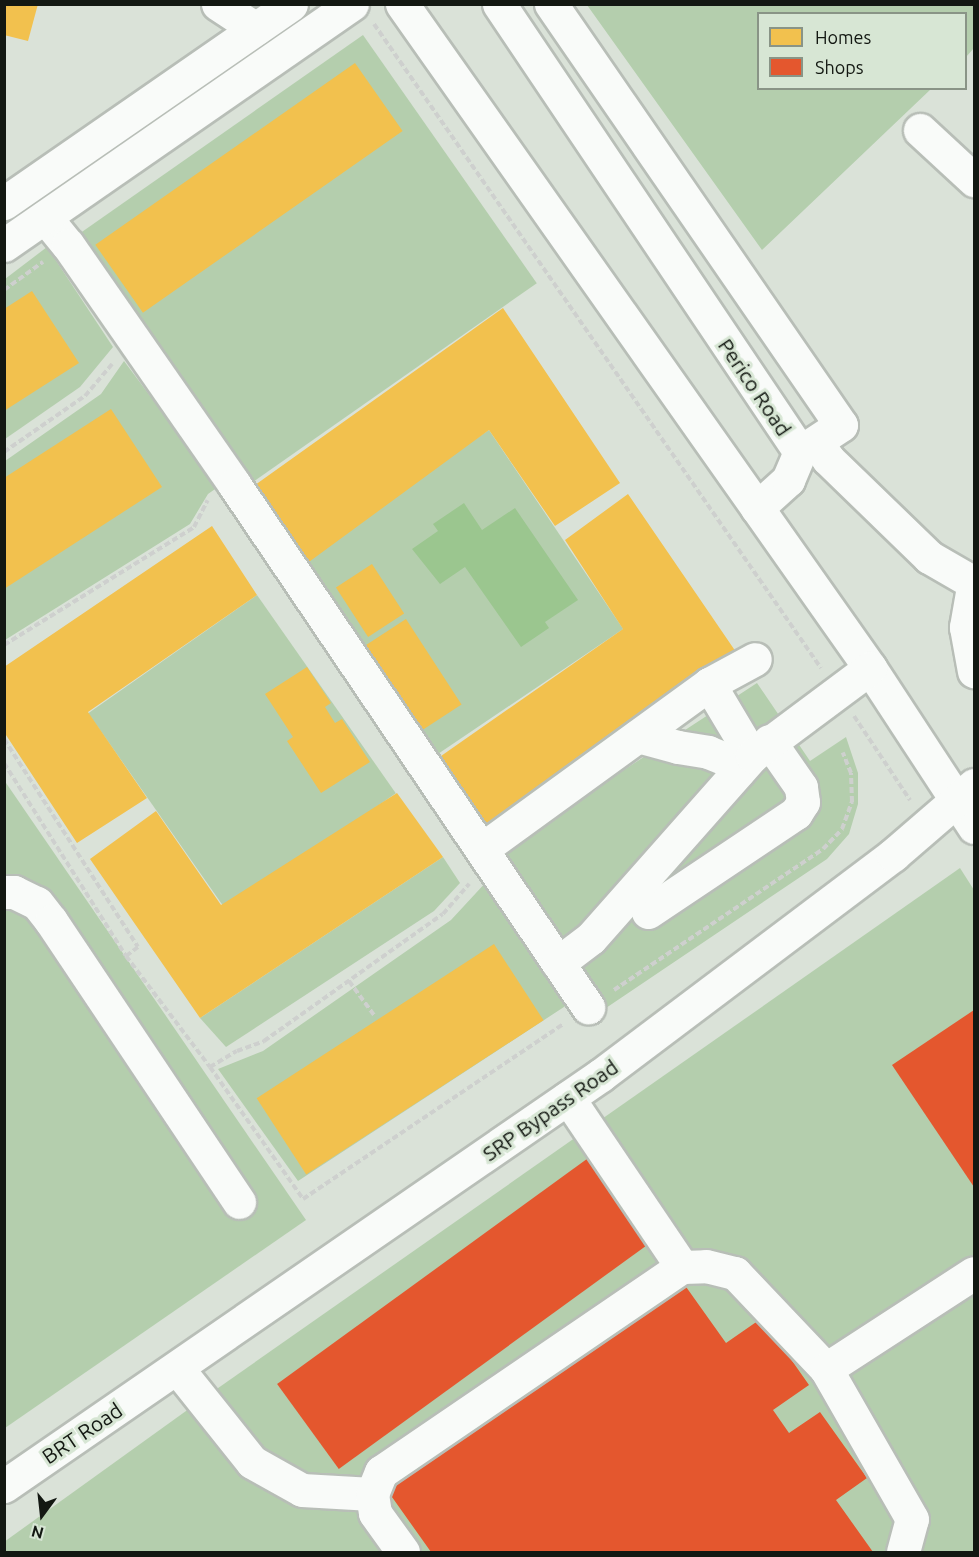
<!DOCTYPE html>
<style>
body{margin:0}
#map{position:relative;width:979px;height:1557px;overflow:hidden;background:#dae2d8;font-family:Ubuntu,sans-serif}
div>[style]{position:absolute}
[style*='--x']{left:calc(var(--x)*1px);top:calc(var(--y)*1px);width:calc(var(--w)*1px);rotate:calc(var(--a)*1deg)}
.green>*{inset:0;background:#b4cead;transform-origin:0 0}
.water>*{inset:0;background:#9bc68f}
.homes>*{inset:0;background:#f2c14e;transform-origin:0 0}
.shops>*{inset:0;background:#e4572e;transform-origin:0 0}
.path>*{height:4px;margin-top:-2px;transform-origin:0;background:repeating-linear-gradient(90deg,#ced0ce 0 6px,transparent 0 9px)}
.roads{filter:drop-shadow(2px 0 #b8beb7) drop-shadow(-2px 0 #b8beb7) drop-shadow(0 2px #b8beb7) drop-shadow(0 -2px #b8beb7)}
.minor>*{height:33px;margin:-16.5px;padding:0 16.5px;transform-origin:16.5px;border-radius:16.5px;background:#f9fbf9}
span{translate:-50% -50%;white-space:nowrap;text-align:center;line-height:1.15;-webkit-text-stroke:6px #d7e6d4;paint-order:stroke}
.street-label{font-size:21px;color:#131812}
.frame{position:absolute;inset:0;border:6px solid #131812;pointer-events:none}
.legend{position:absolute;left:757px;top:12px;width:210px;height:78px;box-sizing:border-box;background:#d7e6d4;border:2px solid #899486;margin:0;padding:8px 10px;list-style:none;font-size:18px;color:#131812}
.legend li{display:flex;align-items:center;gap:12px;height:30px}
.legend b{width:30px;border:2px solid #899486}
.north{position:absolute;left:12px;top:1485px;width:60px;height:60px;-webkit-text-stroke:4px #d7e6d4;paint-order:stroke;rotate:195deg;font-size:16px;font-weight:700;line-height:24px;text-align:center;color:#131812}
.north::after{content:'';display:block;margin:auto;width:21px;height:27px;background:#131812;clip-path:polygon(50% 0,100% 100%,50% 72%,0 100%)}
</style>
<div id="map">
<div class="green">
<div style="clip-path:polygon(587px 5px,974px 5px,974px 48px,966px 57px,966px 14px,758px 14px,758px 88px,931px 89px,762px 250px)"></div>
<div style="left:363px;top:35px;width:303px;height:352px;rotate:55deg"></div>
<div style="clip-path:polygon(47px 247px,113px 347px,80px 387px,5px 439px,5px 279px)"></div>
<div style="clip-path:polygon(124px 361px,218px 487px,208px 494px,190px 524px,5px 640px,5px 461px,101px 394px)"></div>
<div style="left:489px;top:430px;width:240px;height:232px;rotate:56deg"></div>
<div style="left:257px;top:595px;width:242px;height:206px;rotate:55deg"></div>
<div style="clip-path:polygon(757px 683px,810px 761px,846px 737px,858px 773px,858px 804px,849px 834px,827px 859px,603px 1010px,500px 851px)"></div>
<div style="clip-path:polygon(4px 780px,306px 1220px,5px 1428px,4px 1428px)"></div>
<div style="clip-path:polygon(443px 857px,460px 883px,434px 911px,226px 1047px,200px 1018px)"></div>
<div style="clip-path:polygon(960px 868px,974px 890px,974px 1552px,5px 1552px,4px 1542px,211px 1393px)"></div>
<div style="clip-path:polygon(488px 880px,567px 1005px,298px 1181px,218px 1069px,263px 1051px,451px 920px)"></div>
</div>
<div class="water">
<div style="clip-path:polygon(464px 503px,482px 530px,515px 508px,578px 600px,545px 622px,549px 628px,521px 647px,465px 567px,440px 584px,412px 549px,438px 531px,433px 524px)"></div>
</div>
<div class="homes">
<div style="clip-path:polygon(4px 4px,38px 4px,28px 41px,4px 35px)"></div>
<div style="left:355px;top:63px;width:83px;height:317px;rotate:55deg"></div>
<div style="clip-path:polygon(32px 291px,79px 363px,4px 411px,4px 309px)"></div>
<div style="clip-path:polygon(503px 308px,620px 483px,555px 526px,489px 430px,302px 567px,248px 490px)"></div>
<div style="clip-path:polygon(111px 409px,162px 487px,4px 589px,4px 478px)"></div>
<div style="clip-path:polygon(628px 494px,736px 652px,477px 831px,431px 763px,623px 629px,565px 540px)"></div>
<div style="clip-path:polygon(212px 526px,257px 595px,88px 712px,147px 798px,77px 843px,4px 732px,4px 667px)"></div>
<div style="left:372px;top:564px;width:59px;height:43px;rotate:57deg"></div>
<div style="left:406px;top:619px;width:102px;height:54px;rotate:57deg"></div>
<div style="clip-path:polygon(307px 667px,331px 703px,325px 707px,335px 723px,342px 719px,370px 762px,321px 793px,287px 741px,293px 737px,265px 694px)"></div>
<div style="clip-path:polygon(397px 793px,443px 857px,200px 1018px,90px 859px,156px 811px,221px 905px)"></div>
<div style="left:494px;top:944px;width:91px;height:283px;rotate:57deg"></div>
</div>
<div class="shops">
<div style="clip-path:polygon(974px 1010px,974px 1187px,892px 1065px)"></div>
<div style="left:591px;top:1156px;width:105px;height:388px;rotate:54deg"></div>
<div style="clip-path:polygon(684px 1284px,726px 1343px,762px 1318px,809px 1385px,773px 1410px,789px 1433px,820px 1412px,867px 1478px,836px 1500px,873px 1552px,431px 1552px,387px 1490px)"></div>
</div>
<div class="path">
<div style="--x:374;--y:24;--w:784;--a:55.24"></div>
<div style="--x:4;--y:290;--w:48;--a:-35.7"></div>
<div style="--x:4;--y:452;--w:98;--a:-34.7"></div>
<div style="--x:85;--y:396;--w:42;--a:-49.8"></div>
<div style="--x:4;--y:645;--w:224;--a:-31.8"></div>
<div style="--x:194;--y:527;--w:30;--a:-63"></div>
<div style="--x:854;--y:716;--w:101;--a:56.3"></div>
<div style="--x:4;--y:739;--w:247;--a:57.2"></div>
<div style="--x:138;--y:947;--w:15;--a:143"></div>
<div style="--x:4;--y:763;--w:228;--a:57.7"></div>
<div style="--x:126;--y:956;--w:139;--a:52.9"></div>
<div style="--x:210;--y:1067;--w:161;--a:54.8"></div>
<div style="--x:303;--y:1199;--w:313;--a:-33.9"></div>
<div style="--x:349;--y:981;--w:42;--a:53.7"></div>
<div style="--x:614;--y:990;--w:252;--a:-34"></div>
<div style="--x:823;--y:849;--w:28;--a:-46"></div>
<div style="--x:842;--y:829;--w:29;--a:-70"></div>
<div style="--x:852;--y:802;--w:29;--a:-92"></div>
<div style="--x:851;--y:773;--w:22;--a:-112"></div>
<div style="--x:210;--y:1067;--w:31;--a:-31"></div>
<div style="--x:237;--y:1051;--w:29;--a:-20"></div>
<div style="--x:264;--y:1041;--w:219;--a:-35.4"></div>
<div style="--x:443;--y:914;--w:40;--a:-49"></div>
</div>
<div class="roads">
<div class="minor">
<div style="--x:218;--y:4;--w:45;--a:33.3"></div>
<div style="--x:402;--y:4;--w:812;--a:54.82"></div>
<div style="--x:870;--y:668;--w:190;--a:56.8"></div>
<div style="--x:499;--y:4;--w:540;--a:56.1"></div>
<div style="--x:551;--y:4;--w:511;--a:55.44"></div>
<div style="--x:841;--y:425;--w:49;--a:146.6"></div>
<div style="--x:920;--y:130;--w:74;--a:42.8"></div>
<div style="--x:4;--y:203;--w:349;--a:-34.7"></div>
<div style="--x:45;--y:217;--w:36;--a:51"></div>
<div style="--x:68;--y:245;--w:291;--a:55.2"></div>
<div style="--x:234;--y:484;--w:632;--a:55.91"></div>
<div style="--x:4;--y:245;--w:423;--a:-34.7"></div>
<div style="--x:817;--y:442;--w:20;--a:57"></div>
<div style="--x:828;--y:459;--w:141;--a:44.1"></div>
<div style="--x:929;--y:557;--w:52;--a:30"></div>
<div style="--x:757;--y:508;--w:42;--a:-42.1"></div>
<div style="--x:788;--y:480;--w:30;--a:-67"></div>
<div style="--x:974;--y:581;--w:47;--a:99.9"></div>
<div style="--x:966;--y:627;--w:45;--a:79.7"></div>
<div style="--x:709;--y:684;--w:84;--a:59.2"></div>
<div style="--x:638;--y:736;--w:41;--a:15.4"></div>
<div style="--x:678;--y:747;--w:30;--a:9"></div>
<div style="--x:708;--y:752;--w:18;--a:22"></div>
<div style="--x:725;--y:759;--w:18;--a:41"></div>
<div style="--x:482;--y:849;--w:281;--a:-36"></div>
<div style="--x:709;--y:684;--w:52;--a:-28.5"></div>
<div style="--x:4;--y:892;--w:10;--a:0"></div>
<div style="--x:14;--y:892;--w:25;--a:26"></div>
<div style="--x:37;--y:903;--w:23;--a:52"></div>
<div style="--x:51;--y:921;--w:338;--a:56.2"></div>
<div style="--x:648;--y:912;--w:178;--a:-33.8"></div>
<div style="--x:796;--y:813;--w:13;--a:-58"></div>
<div style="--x:803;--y:802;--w:15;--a:-98"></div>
<div style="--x:801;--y:787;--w:56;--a:-124.8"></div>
<div style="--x:558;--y:963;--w:41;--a:-37.1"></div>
<div style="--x:591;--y:938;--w:243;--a:-48.5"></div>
<div style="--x:752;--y:756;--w:147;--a:-36.7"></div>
<div style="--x:568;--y:1098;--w:204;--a:56"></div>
<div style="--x:177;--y:1368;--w:120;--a:51.4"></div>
<div style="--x:252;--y:1462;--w:57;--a:29.2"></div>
<div style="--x:302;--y:1490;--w:70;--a:3.3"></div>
<div style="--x:4;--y:1486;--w:725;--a:-34.55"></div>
<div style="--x:601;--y:1075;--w:366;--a:-37"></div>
<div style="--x:893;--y:855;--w:107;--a:-40.8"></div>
<div style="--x:403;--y:1552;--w:48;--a:-125.7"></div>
<div style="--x:375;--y:1513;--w:19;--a:-99"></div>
<div style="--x:372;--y:1494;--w:24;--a:-68"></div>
<div style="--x:381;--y:1472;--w:364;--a:-34.3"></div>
<div style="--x:682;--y:1267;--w:24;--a:-2"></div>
<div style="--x:706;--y:1266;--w:30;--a:14"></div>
<div style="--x:735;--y:1273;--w:132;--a:46.5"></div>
<div style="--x:903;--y:1552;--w:34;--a:-75"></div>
<div style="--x:912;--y:1519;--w:173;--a:-119.8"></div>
<div style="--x:826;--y:1369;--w:176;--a:-33"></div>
</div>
</div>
<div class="street-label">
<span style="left:755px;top:387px;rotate:56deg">Perico Road</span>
<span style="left:550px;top:1110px;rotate:-35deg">SRP Bypass Road</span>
<span style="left:82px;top:1433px;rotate:-34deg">BRT Road</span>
</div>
<div class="frame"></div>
<ul class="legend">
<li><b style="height:16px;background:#f2c14e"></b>Homes</li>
<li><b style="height:16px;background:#e4572e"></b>Shops</li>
</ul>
<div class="north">N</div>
</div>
